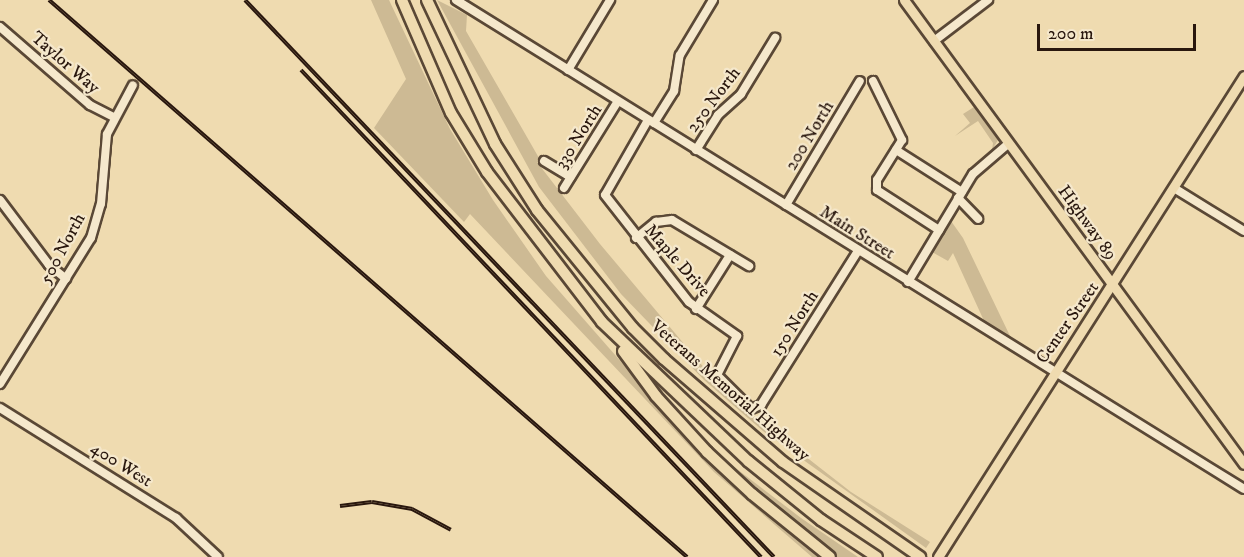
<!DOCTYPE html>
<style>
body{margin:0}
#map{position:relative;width:1244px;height:557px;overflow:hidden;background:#efdbb0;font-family:"IM FELL DW Pica",serif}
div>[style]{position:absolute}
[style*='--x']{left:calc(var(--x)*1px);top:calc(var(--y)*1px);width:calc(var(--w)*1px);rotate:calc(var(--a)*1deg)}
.green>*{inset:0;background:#cdba94}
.roads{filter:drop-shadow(2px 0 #5a4836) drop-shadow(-2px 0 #5a4836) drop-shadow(0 2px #5a4836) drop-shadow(0 -2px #5a4836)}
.minor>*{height:8px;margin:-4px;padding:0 4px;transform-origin:4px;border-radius:4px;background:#f5e8cc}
.major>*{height:9px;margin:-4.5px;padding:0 4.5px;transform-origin:4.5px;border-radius:4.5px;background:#efdbb0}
.highway>*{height:10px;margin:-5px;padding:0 5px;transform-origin:5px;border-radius:5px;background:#efdbb0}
.rail>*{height:4px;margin-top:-2px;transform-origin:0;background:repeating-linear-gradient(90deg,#f5e8cc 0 4.5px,#29170e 0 9px);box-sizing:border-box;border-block:2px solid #29170e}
span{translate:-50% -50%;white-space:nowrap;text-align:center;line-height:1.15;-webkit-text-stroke:4.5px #f5e8cc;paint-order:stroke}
.street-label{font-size:18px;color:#29170e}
.scale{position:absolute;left:1037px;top:24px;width:159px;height:27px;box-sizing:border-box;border:3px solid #29170e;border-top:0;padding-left:8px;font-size:18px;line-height:21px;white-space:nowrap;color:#29170e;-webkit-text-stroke:4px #f5e8cc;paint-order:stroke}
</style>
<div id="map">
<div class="green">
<div style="clip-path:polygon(371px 0,389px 0,450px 129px,493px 200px,546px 276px,651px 396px,823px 557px,812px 557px,714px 472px,470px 214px,464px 222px,374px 128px,406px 79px)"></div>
<div style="clip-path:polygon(437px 0,467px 15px,466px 31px,539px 158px,537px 162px,600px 244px,727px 395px,851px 492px,930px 542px,926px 548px,763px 431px,704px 380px,621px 294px,539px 187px)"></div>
<div style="clip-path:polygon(974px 107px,998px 140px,992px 150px,993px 143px,978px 121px,955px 136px,970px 123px,963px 114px)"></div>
<div style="clip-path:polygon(951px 221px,963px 238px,1011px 338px,985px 323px,953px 253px,948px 261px,932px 252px)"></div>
<div style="clip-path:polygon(716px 453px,801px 518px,858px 557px,833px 557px)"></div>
</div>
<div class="roads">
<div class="minor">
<div style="--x:456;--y:0;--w:927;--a:31.82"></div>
<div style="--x:0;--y:27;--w:119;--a:40.9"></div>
<div style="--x:90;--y:105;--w:27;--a:27"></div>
<div style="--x:934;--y:41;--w:68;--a:-37.2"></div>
<div style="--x:568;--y:70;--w:82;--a:-59"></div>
<div style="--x:873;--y:81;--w:66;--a:63.8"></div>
<div style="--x:902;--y:140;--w:47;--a:122"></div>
<div style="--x:877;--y:180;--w:10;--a:90"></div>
<div style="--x:877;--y:190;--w:74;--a:32.8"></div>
<div style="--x:648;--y:120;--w:86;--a:119.8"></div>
<div style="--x:605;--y:195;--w:136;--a:51.9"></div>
<div style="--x:689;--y:302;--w:59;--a:35.3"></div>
<div style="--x:737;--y:336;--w:44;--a:117.1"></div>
<div style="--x:717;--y:375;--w:48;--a:45"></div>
<div style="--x:751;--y:409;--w:11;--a:-22"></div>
<div style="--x:761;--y:405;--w:182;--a:-57.8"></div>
<div style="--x:654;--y:123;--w:38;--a:-58"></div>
<div style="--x:674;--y:91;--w:36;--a:-81"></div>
<div style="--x:680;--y:55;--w:64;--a:-59"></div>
<div style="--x:696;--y:150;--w:41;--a:-57.8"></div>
<div style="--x:718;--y:115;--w:31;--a:-42"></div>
<div style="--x:741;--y:94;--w:66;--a:-58.7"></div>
<div style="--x:896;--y:150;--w:78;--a:32.5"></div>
<div style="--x:544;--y:161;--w:31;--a:31"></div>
<div style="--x:564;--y:188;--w:102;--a:-58.2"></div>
<div style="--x:1174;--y:188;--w:82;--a:31.6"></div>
<div style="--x:958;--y:198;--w:29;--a:46"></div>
<div style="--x:0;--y:200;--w:81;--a:53"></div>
<div style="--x:49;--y:265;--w:22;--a:39"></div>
<div style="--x:786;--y:205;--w:144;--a:-59.2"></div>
<div style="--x:636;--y:238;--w:26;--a:-39"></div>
<div style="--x:656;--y:222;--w:16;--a:-7"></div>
<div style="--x:672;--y:220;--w:90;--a:30.9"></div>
<div style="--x:908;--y:282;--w:126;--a:-59"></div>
<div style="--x:973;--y:174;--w:46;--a:-40.6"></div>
<div style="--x:696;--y:309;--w:64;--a:-57.8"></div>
<div style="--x:0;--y:384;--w:172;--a:-58.1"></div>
<div style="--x:91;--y:238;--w:35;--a:-74"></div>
<div style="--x:101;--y:204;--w:70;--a:-85.1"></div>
<div style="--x:107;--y:134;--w:55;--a:-62"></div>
<div style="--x:0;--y:408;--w:208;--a:32"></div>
<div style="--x:176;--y:518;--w:57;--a:42.9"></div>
</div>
<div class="major">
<div style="--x:904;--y:0;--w:575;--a:53.77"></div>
<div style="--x:938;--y:557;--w:570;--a:-57.54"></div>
</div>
<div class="highway">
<div style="--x:402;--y:0;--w:123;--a:66.6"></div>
<div style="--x:451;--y:113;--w:69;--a:58.6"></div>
<div style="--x:487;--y:172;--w:189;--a:52.5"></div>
<div style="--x:602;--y:322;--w:202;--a:43.6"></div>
<div style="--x:748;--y:461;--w:94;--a:38.9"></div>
<div style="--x:821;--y:520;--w:67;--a:33.5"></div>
<div style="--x:427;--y:0;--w:159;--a:64.7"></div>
<div style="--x:495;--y:144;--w:78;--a:57.5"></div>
<div style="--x:537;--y:210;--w:152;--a:50.9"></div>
<div style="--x:633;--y:328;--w:44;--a:45"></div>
<div style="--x:664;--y:359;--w:157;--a:40.9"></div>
<div style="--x:783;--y:462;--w:167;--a:34.7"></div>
<div style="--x:623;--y:351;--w:56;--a:53.7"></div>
<div style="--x:656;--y:396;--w:76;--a:47.7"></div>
<div style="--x:707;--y:452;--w:62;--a:43"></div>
<div style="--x:752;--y:494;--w:100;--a:38.9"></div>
</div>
</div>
<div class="rail">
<div style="--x:49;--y:0;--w:847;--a:41.12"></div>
<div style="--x:245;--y:0;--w:768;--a:46.48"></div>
<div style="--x:301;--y:70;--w:670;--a:46.63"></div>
<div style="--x:340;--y:506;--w:32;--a:-7"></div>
<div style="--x:372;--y:502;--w:41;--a:9.9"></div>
<div style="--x:412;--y:509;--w:44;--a:28.3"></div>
</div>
<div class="street-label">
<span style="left:65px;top:63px;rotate:41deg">Taylor Way</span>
<span style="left:714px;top:100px;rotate:-53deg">250 North</span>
<span style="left:810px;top:136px;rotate:-59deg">200 North</span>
<span style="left:579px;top:137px;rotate:-58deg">330 North</span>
<span style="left:1087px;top:223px;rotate:54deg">Highway 89</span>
<span style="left:857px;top:233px;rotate:32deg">Main Street</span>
<span style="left:63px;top:249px;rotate:-62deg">500 North</span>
<span style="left:677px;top:261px;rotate:49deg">Maple Drive</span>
<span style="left:1068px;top:323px;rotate:-55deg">Center Street</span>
<span style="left:795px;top:324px;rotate:-58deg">150 North</span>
<span style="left:730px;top:391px;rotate:41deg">Veterans Memorial Highway</span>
<span style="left:121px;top:465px;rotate:32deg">400 West</span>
</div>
<div class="scale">200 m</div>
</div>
